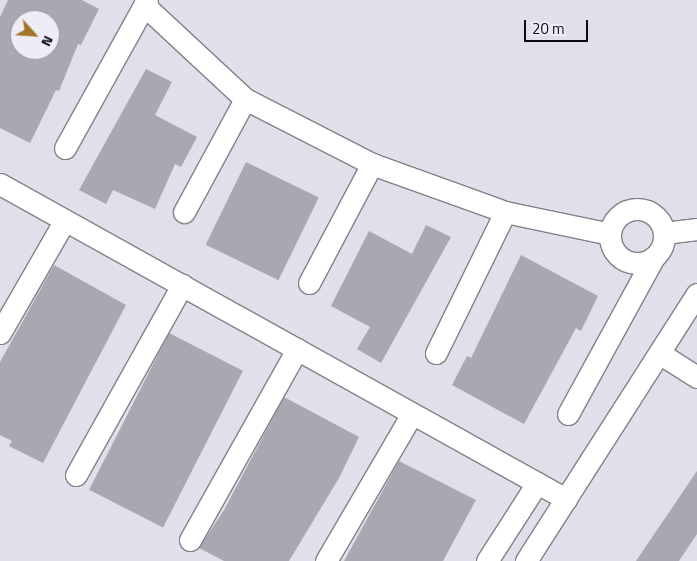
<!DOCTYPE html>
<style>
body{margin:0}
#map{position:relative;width:697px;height:561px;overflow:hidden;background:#e1dfe9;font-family:"Titillium Web",sans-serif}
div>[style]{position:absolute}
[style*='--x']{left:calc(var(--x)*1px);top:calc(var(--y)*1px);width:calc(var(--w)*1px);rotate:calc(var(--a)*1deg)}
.building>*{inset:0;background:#a9a8b1;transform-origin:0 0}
.roads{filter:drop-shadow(1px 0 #828089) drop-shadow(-1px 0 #828089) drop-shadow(0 1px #828089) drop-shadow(0 -1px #828089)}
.minor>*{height:21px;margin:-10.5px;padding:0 10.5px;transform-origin:10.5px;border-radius:10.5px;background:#fff}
.minor>.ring{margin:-10.5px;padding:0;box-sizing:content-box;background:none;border:21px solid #fff;border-radius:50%}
span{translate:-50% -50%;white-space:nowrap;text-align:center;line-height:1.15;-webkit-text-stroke:4px #eeecf6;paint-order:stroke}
.north{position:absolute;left:10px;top:10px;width:50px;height:50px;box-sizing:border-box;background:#eeecf6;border:1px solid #949299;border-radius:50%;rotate:116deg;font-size:14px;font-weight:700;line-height:20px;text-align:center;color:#0c0b0e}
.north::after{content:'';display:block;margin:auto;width:18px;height:22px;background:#a17727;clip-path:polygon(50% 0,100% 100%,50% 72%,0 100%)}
.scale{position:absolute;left:524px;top:20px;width:64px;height:22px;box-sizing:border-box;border:2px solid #0c0b0e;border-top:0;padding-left:6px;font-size:15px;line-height:18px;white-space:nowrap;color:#0c0b0e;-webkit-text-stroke:4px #eeecf6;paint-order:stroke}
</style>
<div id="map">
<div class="building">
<div style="clip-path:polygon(evenodd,8px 0,82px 0,99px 9px,81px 45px,78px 44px,59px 91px,56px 90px,30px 143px,0 128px,0 17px,8px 0,20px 20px,50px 20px,50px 50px,20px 50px,20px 20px)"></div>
<div style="clip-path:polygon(146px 69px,172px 82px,155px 115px,197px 137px,181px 167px,175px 164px,155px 209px,113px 190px,106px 204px,79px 190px)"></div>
<div style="left:246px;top:162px;width:81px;height:92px;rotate:26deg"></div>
<div style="clip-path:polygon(426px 225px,451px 237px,381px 363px,357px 349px,370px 327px,331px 306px,369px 231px,412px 254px)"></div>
<div style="clip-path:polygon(521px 255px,598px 296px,581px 331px,576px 328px,524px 424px,452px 385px,467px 356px,471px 358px)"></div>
<div style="clip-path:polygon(54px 265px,126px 305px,43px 463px,9px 446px,12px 441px,0 435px,0 362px)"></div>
<div style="left:169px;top:333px;width:83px;height:176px;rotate:27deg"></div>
<div style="clip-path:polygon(284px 397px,359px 437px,339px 478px,289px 561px,224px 561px,199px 548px,224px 510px)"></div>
<div style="clip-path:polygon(399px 461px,476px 500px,464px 522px,443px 561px,344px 561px)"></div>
<div style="clip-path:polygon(697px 471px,697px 534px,679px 561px,636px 561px)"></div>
</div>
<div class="roads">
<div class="minor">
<div style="--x:144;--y:5;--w:138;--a:42.9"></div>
<div style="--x:245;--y:99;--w:143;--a:27.1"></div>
<div style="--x:372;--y:164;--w:141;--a:19.8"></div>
<div style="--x:505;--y:212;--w:107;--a:11.8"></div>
<div style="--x:65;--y:148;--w:169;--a:-61"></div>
<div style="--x:0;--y:184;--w:648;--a:29.1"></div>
<div class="ring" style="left:610px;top:209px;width:33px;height:33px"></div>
<div style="--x:184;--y:212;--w:128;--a:-61.6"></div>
<div style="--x:664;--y:233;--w:33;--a:-7"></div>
<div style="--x:309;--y:283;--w:135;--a:-62.1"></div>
<div style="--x:0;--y:333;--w:130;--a:-60.1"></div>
<div style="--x:436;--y:353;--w:157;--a:-63.9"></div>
<div style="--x:659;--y:353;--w:45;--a:32.3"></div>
<div style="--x:568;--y:414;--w:179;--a:-61.3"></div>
<div style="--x:76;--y:475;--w:218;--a:-60.8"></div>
<div style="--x:190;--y:540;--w:219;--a:-60.7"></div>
<div style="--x:326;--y:561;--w:170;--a:-59.7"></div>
<div style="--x:487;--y:561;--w:93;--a:-57.3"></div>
<div style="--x:526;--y:561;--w:317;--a:-57.4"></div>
</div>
</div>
<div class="north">N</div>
<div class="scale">20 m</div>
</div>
